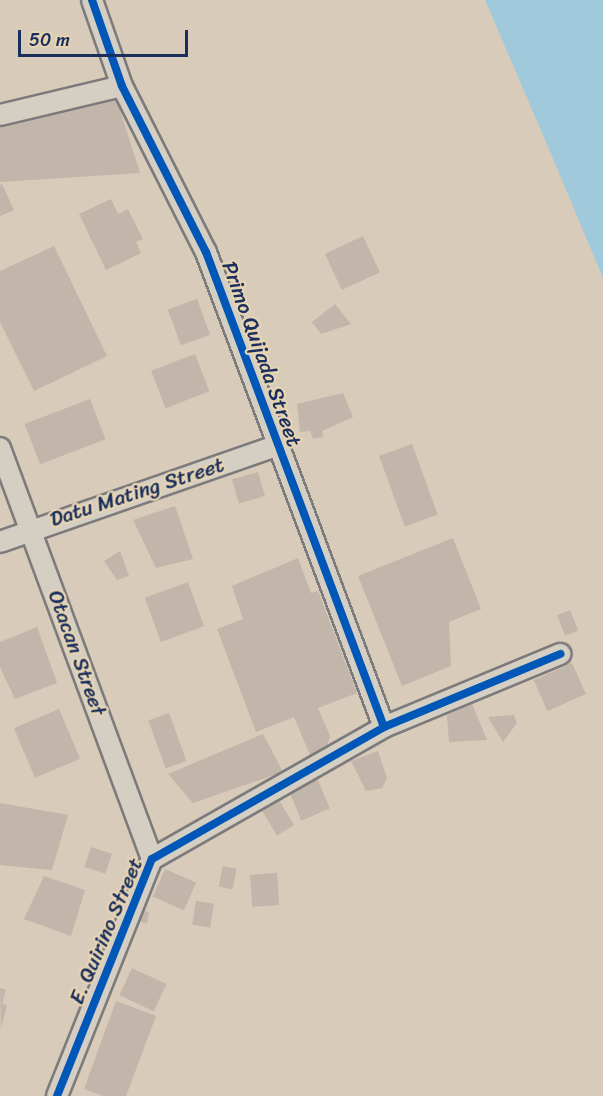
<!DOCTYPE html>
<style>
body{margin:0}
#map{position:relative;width:603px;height:1096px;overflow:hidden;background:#d8cbb9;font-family:Sriracha,sans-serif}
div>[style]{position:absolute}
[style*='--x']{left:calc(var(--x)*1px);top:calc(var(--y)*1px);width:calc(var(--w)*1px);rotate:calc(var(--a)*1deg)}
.water>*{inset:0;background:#a0cadb}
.building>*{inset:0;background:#c2b5aa;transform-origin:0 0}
.roads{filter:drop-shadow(2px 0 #7c7a7b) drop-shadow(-2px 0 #7c7a7b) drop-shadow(0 2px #7c7a7b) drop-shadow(0 -2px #7c7a7b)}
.minor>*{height:20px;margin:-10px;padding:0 10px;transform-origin:10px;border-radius:10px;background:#d5cec2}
.cycleway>*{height:8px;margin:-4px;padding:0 4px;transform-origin:4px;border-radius:4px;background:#0057b8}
span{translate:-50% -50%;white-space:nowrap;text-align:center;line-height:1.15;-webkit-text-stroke:4.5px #e6d4b2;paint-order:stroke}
.street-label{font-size:21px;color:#1b2f5e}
.scale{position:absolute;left:18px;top:30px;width:170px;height:27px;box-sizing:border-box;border:3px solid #1b2f5e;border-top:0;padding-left:8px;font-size:18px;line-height:21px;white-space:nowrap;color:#1b2f5e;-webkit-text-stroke:4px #e6d4b2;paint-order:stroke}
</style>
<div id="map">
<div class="water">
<div style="clip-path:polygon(485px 0,603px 0,603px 278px,548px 147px)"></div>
</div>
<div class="building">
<div style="clip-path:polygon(114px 91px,140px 173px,0 182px,0 127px)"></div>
<div style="clip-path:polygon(2px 184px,14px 210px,0 216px,0 185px)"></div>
<div style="clip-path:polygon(111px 199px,118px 214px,128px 209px,143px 239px,136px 242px,141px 253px,106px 270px,79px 214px)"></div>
<div style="left:363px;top:236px;width:40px;height:42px;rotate:65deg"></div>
<div style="clip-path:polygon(54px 246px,107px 356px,34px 391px,0 322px,0 271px)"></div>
<div style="left:197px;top:299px;width:38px;height:31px;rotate:70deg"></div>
<div style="clip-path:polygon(335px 304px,351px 324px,321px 334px,312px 322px)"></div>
<div style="left:195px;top:354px;width:40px;height:47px;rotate:69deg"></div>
<div style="clip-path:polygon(343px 393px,353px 417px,322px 431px,323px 437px,313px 439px,310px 431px,300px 432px,297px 404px)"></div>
<div style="left:90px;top:399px;width:43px;height:70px;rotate:69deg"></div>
<div style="left:412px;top:444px;width:75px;height:35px;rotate:70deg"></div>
<div style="left:258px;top:472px;width:25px;height:27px;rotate:74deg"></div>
<div style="clip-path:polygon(175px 506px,193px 559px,156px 568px,133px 520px)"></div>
<div style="clip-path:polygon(453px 538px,481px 609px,449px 622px,451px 666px,402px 686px,358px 576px)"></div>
<div style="clip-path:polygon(120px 551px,129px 576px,117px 580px,104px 561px)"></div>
<div style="clip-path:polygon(298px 558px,311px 593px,318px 591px,357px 693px,318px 708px,330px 736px,326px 750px,310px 755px,294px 717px,256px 732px,217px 629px,243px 619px,232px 586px)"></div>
<div style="left:188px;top:582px;width:47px;height:46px;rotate:70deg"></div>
<div style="left:570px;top:610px;width:22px;height:14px;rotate:68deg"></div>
<div style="clip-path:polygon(37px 627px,57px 683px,15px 699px,0 667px,0 642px)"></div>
<div style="left:572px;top:663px;width:34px;height:42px;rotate:66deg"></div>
<div style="clip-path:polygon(472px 704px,487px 740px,449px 742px,447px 715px)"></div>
<div style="left:59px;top:709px;width:54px;height:49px;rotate:67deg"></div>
<div style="left:169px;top:713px;width:51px;height:22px;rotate:70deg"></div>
<div style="clip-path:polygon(514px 715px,517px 723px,503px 742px,488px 717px)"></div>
<div style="clip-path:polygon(263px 734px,283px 772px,193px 803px,168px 774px)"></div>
<div style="clip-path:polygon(378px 751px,387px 778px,382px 788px,366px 791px,351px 761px)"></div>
<div style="left:317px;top:778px;width:33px;height:31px;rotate:67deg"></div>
<div style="left:273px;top:790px;width:41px;height:20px;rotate:59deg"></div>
<div style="clip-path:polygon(0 803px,68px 815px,52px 870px,0 865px)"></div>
<div style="left:91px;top:847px;width:22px;height:21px;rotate:18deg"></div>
<div style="left:223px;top:866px;width:14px;height:21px;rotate:12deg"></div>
<div style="left:165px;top:869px;width:34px;height:30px;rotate:24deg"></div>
<div style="left:277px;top:873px;width:32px;height:27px;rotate:86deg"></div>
<div style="clip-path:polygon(44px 876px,85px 890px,71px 936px,24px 919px)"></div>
<div style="left:196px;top:901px;width:18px;height:24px;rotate:9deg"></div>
<div style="left:136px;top:910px;width:13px;height:11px;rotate:9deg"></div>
<div style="left:132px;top:968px;width:38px;height:30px;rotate:25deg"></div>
<div style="clip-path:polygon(0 988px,6px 990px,2px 1004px,7px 1005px,1px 1029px)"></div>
<div style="clip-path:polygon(116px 1001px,156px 1016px,126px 1096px,103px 1096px,84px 1089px)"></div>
</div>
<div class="roads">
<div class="minor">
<div style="--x:92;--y:0;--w:91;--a:70.8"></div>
<div style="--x:122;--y:86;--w:186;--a:63.2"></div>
<div style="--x:206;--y:252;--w:507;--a:69.46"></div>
<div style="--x:0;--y:115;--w:125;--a:-13.4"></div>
<div style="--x:0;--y:448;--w:438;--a:69.7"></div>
<div style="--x:0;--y:542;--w:292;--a:-19.2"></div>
<div style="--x:57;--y:1096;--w:255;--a:-68.2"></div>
<div style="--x:152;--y:859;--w:267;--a:-29.6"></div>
<div style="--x:384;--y:727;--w:191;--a:-22.5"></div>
</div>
</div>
<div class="cycleway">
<div style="--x:92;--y:0;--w:91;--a:70.8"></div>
<div style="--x:122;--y:86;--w:186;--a:63.2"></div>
<div style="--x:206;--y:252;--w:507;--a:69.46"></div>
<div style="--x:57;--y:1096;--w:255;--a:-68.2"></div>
<div style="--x:152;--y:859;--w:267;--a:-29.6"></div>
<div style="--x:384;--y:727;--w:191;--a:-22.5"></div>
</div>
<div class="street-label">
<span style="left:262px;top:354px;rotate:70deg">Primo Quijada Street</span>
<span style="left:137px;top:492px;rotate:-18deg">Datu Mating Street</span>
<span style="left:77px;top:653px;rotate:70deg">Otacan Street</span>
<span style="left:106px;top:931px;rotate:-67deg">E. Quirino Street</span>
</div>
<div class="scale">50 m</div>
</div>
